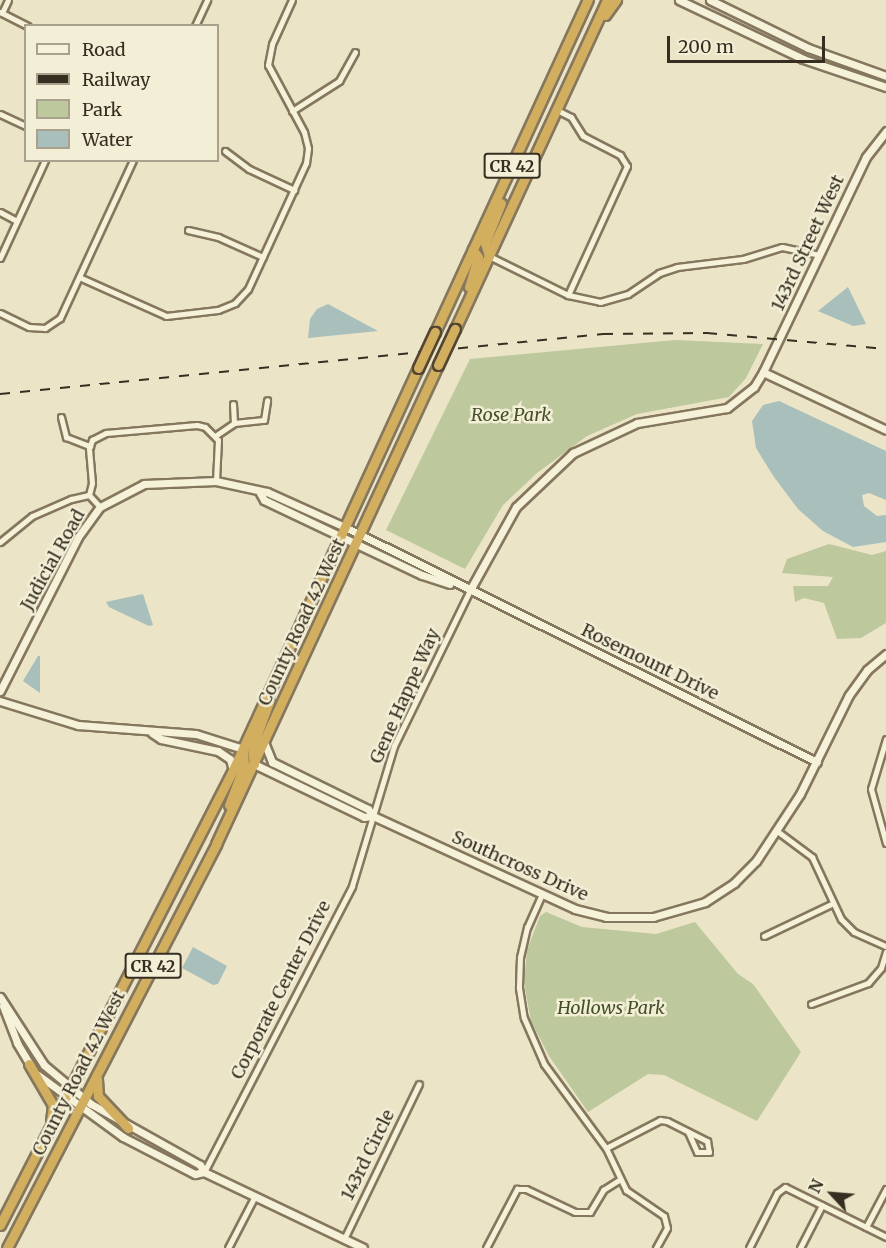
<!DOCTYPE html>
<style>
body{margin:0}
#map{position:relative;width:886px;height:1248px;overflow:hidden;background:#ebe4c7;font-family:Merriweather,serif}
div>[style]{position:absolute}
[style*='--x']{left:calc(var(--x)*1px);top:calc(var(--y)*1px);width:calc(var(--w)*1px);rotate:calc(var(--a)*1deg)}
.green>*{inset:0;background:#bdc89c}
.water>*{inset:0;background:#a8bfbb}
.roads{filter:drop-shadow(2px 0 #85775e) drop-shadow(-2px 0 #85775e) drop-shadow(0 2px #85775e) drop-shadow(0 -2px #85775e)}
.street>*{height:5px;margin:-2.5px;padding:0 2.5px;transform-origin:2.5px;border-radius:2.5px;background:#f6f1d9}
.secondary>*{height:7px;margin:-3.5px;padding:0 3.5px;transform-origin:3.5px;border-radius:3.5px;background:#f6f1d9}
.highway>*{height:9px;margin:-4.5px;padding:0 4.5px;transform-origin:4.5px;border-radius:4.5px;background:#d2ae5f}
.rail>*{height:1.5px;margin-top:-0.75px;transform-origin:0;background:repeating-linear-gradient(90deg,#362e20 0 10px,transparent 0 20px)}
.bridges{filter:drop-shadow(2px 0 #534531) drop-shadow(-2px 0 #534531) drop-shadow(0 2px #534531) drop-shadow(0 -2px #534531)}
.highway-bridge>*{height:9px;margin:-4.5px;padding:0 4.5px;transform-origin:4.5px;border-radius:4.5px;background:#d2ae5f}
span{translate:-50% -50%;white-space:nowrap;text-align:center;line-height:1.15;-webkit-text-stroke:5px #f3eed6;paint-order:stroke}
.shield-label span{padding:2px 4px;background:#f3eed6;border:2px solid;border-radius:4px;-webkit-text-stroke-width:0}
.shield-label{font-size:16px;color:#362e20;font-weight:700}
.street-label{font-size:18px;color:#362e20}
.park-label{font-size:18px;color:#425129;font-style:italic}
.legend{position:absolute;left:24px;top:24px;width:195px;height:138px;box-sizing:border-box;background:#f3eed6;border:2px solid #a7a18d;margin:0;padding:8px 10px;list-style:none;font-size:18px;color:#362e20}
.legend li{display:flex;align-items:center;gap:12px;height:30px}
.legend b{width:30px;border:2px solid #a7a18d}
.north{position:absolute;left:802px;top:1164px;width:60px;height:60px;-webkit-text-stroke:4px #f3eed6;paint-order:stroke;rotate:296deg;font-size:16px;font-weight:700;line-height:24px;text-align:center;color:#362e20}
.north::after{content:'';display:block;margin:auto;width:21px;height:27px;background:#362e20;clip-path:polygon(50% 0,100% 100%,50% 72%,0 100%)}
.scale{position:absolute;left:667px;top:36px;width:158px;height:27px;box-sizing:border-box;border:3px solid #362e20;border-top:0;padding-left:8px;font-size:18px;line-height:21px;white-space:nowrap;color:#362e20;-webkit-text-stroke:4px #f3eed6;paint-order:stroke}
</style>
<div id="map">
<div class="green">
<div style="clip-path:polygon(675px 340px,763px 344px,746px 378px,729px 397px,637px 414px,587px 436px,537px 473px,503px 505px,465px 569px,386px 530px,470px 359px)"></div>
<div style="clip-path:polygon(829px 544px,872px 555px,886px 551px,886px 623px,861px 638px,837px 639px,824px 603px,804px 598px,795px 602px,793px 586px,828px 586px,833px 577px,782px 573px,787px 559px)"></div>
<div style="clip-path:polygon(546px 912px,582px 927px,656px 934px,695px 922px,738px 974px,753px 984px,801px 1052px,757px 1121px,664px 1075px,648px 1074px,588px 1112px,549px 1056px,531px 1021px,524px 983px,527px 950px,540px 916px)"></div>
</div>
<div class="water">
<div style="clip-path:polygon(848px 287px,866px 324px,853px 326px,818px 311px)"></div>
<div style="clip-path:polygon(328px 304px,378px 331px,308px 338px,310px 319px,317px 309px)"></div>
<div style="clip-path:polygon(779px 401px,886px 451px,886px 500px,869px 493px,862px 495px,864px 506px,877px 516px,886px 515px,886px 542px,853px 547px,823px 531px,798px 509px,774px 477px,756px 448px,752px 421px,763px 405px)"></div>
<div style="clip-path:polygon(143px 594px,153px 625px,149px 626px,109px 607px,106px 602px)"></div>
<div style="clip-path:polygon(38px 656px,40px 656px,40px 693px,23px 681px)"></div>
<div style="clip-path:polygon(193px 947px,227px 966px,218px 984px,213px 985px,182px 968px)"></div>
</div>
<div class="roads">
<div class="street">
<div style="--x:0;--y:12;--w:31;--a:27"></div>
<div style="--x:2;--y:13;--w:14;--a:-65"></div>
<div style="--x:195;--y:26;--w:29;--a:-65"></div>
<div style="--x:557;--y:110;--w:16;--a:27"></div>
<div style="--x:571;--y:117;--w:22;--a:58"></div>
<div style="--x:583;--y:136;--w:42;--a:27.2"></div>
<div style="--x:620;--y:155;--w:13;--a:58"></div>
<div style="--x:627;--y:166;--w:142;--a:114.6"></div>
<div style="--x:292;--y:111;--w:56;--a:-32.6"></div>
<div style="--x:339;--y:81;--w:33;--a:-61"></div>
<div style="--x:0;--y:114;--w:29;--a:25"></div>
<div style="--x:225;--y:151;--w:30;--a:37"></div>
<div style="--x:249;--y:169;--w:50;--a:25"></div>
<div style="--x:0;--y:212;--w:19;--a:28"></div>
<div style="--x:188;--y:230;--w:31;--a:13"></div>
<div style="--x:218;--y:237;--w:49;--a:24"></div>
<div style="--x:489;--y:256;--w:88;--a:26.3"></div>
<div style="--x:568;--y:295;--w:33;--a:12"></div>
<div style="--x:600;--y:302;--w:29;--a:-16"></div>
<div style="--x:628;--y:294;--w:37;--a:-34"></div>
<div style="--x:659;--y:273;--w:19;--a:-18"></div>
<div style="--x:677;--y:267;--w:66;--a:-6.9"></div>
<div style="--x:743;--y:259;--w:41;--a:-17.1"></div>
<div style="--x:782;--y:247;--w:38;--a:12"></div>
<div style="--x:0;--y:258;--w:108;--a:-65.3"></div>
<div style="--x:79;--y:277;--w:95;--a:24.1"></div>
<div style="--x:166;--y:316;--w:52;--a:-6.6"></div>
<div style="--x:218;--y:310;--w:18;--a:-22"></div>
<div style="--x:235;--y:303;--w:19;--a:-47"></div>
<div style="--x:248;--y:289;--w:139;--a:-65.3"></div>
<div style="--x:306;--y:163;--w:15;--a:-82"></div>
<div style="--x:308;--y:148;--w:16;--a:-104"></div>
<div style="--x:304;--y:132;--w:76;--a:-118.2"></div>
<div style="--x:268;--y:65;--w:21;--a:-79"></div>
<div style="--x:272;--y:44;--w:48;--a:-65.6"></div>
<div style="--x:0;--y:313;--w:32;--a:26"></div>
<div style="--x:29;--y:327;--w:16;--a:4"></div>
<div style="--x:45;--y:328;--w:18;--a:-34"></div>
<div style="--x:60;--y:318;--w:174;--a:-65.2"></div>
<div style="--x:233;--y:404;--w:19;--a:87"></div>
<div style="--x:61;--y:417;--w:21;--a:76"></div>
<div style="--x:66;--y:437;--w:26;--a:21"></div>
<div style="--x:215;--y:436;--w:23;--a:-34"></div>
<div style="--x:234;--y:423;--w:30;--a:-6"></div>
<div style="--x:264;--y:420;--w:20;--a:-81"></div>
<div style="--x:89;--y:495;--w:12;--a:-76"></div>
<div style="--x:92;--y:483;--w:35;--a:-95"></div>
<div style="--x:89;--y:448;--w:9;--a:-69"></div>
<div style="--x:92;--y:440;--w:16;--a:-27"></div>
<div style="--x:106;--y:433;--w:91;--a:-5"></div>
<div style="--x:197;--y:425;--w:8;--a:14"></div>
<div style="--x:205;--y:427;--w:18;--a:45"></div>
<div style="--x:218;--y:440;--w:41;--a:92.8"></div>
<div style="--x:0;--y:542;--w:41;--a:-39.1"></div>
<div style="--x:32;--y:516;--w:43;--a:-23.6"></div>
<div style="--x:71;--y:499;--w:18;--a:-13"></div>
<div style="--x:89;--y:495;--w:16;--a:47"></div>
<div style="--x:886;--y:739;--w:52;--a:106.7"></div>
<div style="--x:871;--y:789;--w:56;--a:74.5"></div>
<div style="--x:777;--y:831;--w:44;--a:36.6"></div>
<div style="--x:812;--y:857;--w:68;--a:64.9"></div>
<div style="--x:841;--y:919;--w:18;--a:45"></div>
<div style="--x:854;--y:932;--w:35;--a:24"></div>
<div style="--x:542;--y:894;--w:36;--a:114"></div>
<div style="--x:527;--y:927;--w:31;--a:103"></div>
<div style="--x:520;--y:957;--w:31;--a:92"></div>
<div style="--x:519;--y:988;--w:30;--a:81"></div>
<div style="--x:524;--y:1018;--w:50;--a:66.5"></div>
<div style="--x:544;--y:1064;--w:104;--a:53.6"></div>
<div style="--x:606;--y:1148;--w:47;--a:64.5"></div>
<div style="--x:626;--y:1190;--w:46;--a:34.4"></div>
<div style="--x:664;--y:1216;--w:12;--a:76"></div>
<div style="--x:667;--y:1228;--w:23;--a:119"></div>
<div style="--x:764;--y:936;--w:74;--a:-25.5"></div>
<div style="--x:811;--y:1004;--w:61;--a:-20.2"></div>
<div style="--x:868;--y:983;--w:20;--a:-49"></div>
<div style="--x:881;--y:968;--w:17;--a:-73"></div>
<div style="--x:606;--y:1148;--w:61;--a:-27.4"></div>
<div style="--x:660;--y:1120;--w:7;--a:8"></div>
<div style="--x:667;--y:1121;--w:45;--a:26.6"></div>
<div style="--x:707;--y:1141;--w:11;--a:80"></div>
<div style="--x:709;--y:1152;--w:12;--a:180"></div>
<div style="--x:697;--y:1152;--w:22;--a:-114"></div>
<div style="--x:204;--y:1172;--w:322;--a:-62.6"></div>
<div style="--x:352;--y:886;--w:146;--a:-73.3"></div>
<div style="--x:394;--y:746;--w:174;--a:-64"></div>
<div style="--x:866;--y:1227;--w:43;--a:-62.2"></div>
<div style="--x:344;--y:1239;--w:172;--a:-64.2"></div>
<div style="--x:228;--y:1248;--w:59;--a:-62.6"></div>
<div style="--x:486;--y:1248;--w:67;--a:-62.3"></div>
<div style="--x:517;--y:1189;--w:9;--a:0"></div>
<div style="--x:526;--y:1189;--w:54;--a:25.1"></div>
<div style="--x:575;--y:1212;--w:15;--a:0"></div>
<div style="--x:590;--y:1212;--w:26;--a:-59"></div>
<div style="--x:603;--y:1190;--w:19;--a:-32"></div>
<div style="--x:749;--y:1248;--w:62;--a:-63"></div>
<div style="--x:777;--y:1193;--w:10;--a:-37"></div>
<div style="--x:785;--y:1187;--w:113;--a:26.3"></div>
<div style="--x:800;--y:1248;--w:48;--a:-62.9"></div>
</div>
<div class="secondary">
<div style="--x:679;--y:0;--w:137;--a:25.4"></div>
<div style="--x:803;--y:59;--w:88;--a:18.6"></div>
<div style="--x:710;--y:0;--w:109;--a:26.1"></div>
<div style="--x:808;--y:48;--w:83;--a:19.7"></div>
<div style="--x:763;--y:372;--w:238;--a:-64.4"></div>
<div style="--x:866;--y:157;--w:33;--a:-52"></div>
<div style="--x:260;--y:493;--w:8;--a:60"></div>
<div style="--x:264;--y:500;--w:175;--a:25.4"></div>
<div style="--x:422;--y:575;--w:29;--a:18"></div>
<div style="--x:470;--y:590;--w:95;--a:-61"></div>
<div style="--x:516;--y:507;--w:79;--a:-43.5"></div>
<div style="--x:573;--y:453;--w:71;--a:-25.1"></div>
<div style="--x:637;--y:423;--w:91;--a:-9.5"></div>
<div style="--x:727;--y:408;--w:34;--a:-38"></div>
<div style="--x:754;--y:387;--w:17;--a:-59"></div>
<div style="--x:763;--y:372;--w:136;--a:25.2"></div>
<div style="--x:0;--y:691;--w:173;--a:-63.1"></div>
<div style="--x:78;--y:537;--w:37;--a:-54"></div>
<div style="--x:100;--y:507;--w:50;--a:-27.6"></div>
<div style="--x:144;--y:484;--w:72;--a:-2.4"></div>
<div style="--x:216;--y:481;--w:52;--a:12.2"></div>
<div style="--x:267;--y:492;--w:85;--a:24.2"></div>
<div style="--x:345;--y:527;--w:527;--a:26.47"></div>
<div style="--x:0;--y:701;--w:82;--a:17.1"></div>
<div style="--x:78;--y:725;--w:118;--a:4.4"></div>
<div style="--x:196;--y:734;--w:49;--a:17.7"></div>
<div style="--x:152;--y:733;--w:11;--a:34"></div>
<div style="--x:161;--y:739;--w:58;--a:11.9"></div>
<div style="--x:218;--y:751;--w:14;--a:34"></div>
<div style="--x:230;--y:759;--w:11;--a:75"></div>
<div style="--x:264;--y:742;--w:22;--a:68"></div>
<div style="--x:272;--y:762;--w:107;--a:26.1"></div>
<div style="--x:368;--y:809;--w:9;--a:54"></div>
<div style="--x:373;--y:816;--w:222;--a:24.7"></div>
<div style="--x:575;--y:909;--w:32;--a:14"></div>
<div style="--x:606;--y:917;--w:47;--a:0"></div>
<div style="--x:653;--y:917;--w:54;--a:-16.1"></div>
<div style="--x:705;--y:902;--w:35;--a:-33"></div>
<div style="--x:734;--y:883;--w:31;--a:-45"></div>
<div style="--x:756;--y:861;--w:80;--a:-56.7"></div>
<div style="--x:800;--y:794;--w:110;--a:-63.7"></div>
<div style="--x:849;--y:695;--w:31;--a:-54"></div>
<div style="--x:867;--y:670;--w:25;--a:-40"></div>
<div style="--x:254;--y:764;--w:122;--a:25.7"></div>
<div style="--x:364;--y:817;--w:9;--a:-6"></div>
<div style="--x:0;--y:997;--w:81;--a:57.1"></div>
<div style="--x:44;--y:1065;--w:61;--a:39.7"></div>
<div style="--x:91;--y:1104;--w:125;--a:29.2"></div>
<div style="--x:200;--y:1165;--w:8;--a:60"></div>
<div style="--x:204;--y:1172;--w:176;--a:25.5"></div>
<div style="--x:3;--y:1006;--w:40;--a:69"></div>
<div style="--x:17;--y:1043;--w:27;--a:59"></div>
<div style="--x:38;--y:1075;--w:105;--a:36.1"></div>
<div style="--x:123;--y:1137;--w:81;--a:27.2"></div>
<div style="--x:195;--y:1174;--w:9;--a:-13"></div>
</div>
<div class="highway">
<div style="--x:605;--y:15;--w:19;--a:-54"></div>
<div style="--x:489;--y:256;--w:14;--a:-107"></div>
<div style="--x:485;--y:243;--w:43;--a:-68.2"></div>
<div style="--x:469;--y:287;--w:31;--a:-73"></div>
<div style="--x:478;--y:257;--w:9;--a:-126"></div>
<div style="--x:455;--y:329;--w:362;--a:-65.2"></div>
<div style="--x:435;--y:332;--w:366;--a:-65.3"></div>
<div style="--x:254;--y:764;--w:16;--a:-97"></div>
<div style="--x:252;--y:748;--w:49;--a:-69.7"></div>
<div style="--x:229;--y:805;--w:42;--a:-69"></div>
<div style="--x:244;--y:766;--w:17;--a:-93"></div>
<div style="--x:29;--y:1064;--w:48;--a:59.7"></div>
<div style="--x:53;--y:1105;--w:16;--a:97"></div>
<div style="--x:97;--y:1079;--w:17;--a:87"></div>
<div style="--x:98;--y:1096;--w:44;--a:46.8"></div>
<div style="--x:0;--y:1225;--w:511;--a:-62.88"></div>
<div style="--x:233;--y:770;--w:443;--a:-65.3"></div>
<div style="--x:7;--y:1248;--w:455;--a:-62.6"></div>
<div style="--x:216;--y:844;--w:528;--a:-65.13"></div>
</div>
</div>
<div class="rail">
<div style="--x:0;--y:394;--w:606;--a:-5.68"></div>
<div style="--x:603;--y:334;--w:104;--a:-0.6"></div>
<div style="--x:707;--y:333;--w:180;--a:5.1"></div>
</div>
<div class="bridges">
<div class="highway-bridge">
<div style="--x:438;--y:365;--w:40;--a:-65"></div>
<div style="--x:418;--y:368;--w:40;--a:-65"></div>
</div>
</div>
<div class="shield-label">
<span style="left:512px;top:166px">CR 42</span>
<span style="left:153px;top:966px">CR 42</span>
</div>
<div class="street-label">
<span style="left:808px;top:243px;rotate:-65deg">143rd Street West</span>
<span style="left:53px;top:560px;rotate:-61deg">Judicial Road</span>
<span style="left:302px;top:622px;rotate:-65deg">County Road 42 West</span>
<span style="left:650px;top:662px;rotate:26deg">Rosemount Drive</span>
<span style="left:405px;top:696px;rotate:-66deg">Gene Happe Way</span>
<span style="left:520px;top:866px;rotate:24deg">Southcross Drive</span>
<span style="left:281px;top:990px;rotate:-63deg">Corporate Center Drive</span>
<span style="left:79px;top:1073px;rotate:-63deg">County Road 42 West</span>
<span style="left:368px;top:1155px;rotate:-64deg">143rd Circle</span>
</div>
<div class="park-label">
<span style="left:511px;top:415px">Rose Park</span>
<span style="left:611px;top:1008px">Hollows Park</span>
</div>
<ul class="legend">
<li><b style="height:8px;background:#f6f1d9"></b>Road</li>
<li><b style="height:8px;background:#362e20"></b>Railway</li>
<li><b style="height:16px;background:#bdc89c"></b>Park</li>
<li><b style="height:16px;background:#a8bfbb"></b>Water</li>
</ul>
<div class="north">N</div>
<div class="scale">200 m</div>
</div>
